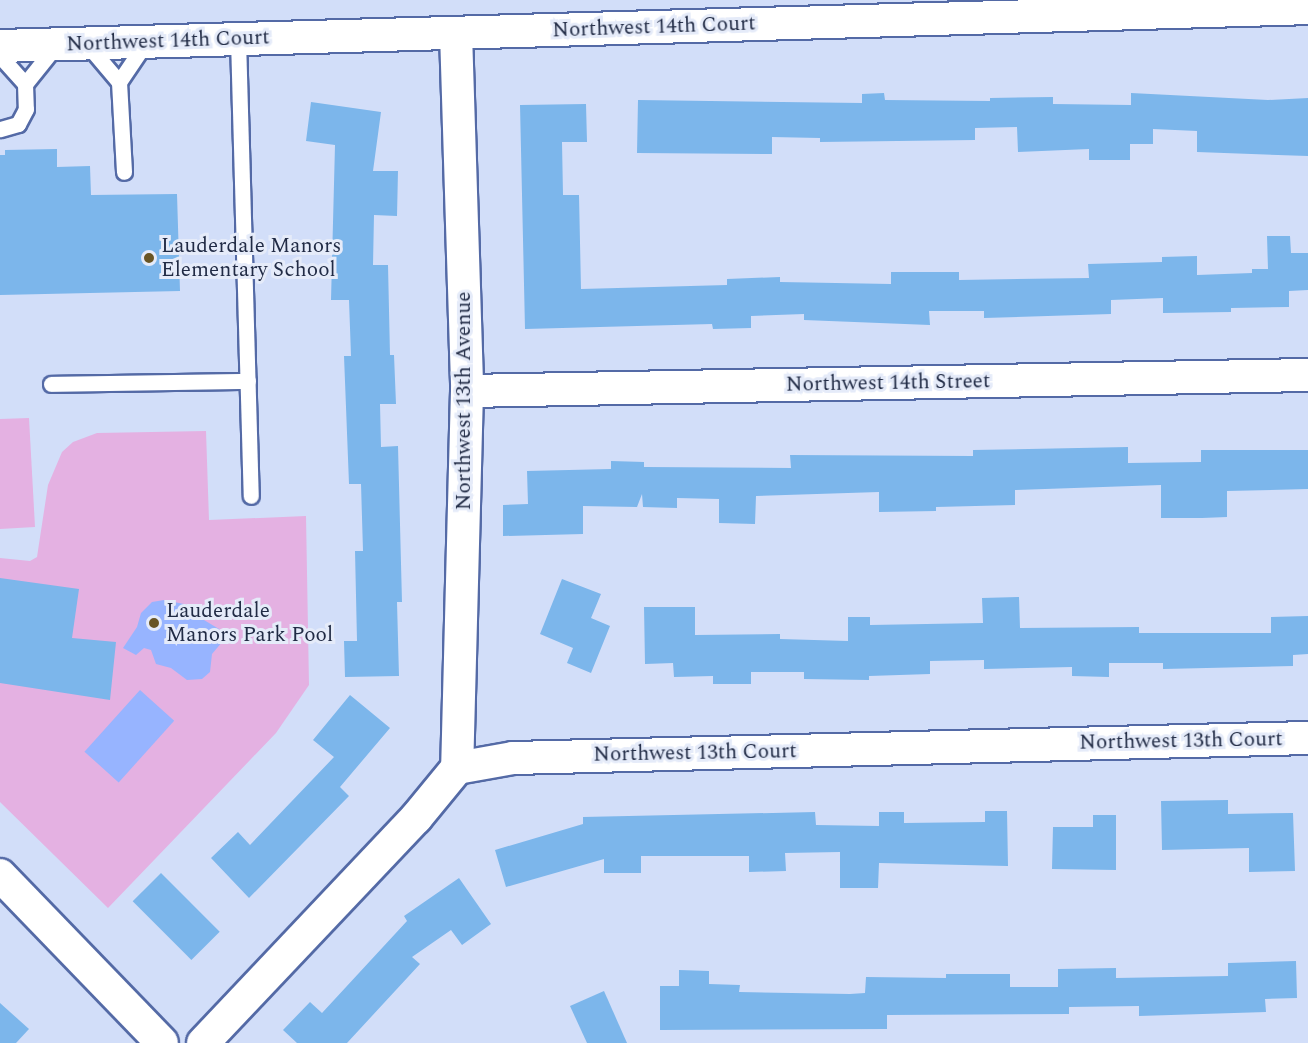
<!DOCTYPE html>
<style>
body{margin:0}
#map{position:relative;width:1308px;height:1043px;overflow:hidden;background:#d2def9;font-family:Spectral,serif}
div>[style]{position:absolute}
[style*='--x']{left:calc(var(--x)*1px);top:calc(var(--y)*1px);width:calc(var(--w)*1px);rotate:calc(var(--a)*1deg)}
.green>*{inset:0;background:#e4b1e2}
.water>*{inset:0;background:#97b4ff;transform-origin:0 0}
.building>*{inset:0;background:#7cb6eb;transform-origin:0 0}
.roads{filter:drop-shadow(2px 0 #546aa6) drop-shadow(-2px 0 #546aa6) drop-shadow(0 2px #546aa6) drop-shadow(0 -2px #546aa6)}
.service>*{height:15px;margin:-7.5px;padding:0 7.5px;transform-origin:7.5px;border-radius:7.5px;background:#fff}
.minor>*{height:32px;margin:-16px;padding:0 16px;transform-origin:16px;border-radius:16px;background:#fff}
.dots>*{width:16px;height:16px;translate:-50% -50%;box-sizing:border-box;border:3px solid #e5ebf9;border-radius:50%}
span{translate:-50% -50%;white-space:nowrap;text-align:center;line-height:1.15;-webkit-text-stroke:6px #e5ebf9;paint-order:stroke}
.street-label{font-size:21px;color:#212b45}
.poi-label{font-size:21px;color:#212b45}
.left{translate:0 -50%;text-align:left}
</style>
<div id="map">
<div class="green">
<div style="clip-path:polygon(29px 418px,35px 527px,0 529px,0 419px)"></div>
<div style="clip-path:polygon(206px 431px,209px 520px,306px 516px,309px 685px,276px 733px,108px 908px,0 802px,0 558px,30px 561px,37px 557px,48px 485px,62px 452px,73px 442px,97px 433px)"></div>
</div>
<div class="water">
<div style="clip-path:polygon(164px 600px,189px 605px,199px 617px,224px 632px,223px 641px,212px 654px,210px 672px,202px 679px,187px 680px,171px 668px,156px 664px,151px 650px,144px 648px,136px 655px,123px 648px,137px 627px,141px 613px,152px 602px)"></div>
<div style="left:140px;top:690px;width:46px;height:83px;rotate:42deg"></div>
</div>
<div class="building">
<div style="clip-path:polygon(884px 93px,885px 100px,990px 101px,990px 98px,1053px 97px,1053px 104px,1131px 105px,1131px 93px,1268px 100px,1308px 98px,1308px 156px,1197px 152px,1197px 131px,1153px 129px,1153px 144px,1130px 144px,1130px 160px,1089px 160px,1089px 149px,1018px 152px,1017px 127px,975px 128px,975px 140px,820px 142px,820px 138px,772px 137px,772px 154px,637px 153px,638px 100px,862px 103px,862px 94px)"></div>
<div style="clip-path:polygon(311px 102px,381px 112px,373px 171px,398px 171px,397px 216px,374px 215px,373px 265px,388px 265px,390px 355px,394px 355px,396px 404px,380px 404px,381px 447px,398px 446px,402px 602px,397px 602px,399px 676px,345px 677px,344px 641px,357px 641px,355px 551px,363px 551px,361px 484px,349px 484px,344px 356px,351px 356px,349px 300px,331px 300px,335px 145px,306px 141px)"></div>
<div style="clip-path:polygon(586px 104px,587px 142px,562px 142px,563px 195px,579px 195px,581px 289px,727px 285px,727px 279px,780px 277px,780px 282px,891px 284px,891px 272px,959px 272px,959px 280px,1089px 278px,1088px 264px,1162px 262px,1162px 257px,1197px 256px,1197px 275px,1252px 273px,1252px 269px,1268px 269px,1267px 236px,1290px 236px,1291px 253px,1308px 253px,1308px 290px,1289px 291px,1289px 307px,1231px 308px,1231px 312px,1163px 313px,1163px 298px,1111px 300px,1111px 314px,984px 318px,984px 311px,929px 311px,930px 325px,804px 320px,804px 314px,751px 316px,751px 328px,713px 329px,712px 324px,525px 329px,520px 105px)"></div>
<div style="clip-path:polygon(57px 149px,57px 167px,90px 166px,91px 195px,177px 194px,180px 291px,0 295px,0 155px,5px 155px,5px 150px)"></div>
<div style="clip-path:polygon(1128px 447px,1128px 463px,1201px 462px,1201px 450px,1308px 450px,1308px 489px,1227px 491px,1227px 517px,1202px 518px,1161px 518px,1161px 485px,1015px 490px,1015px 505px,936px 507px,936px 511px,879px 512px,879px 492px,756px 496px,755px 524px,719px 523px,719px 499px,677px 498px,677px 508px,643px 507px,642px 494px,637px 507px,583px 506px,583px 534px,503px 536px,503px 505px,528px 504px,527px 471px,611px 469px,611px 461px,644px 462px,644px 467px,791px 468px,790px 455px,973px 456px,973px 450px)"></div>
<div style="clip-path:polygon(0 578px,79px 589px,72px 638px,116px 642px,110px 700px,0 683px)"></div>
<div style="clip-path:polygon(562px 579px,601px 594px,591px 618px,610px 626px,591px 673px,567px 663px,573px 648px,540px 634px)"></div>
<div style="clip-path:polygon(1019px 597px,1020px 628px,1139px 627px,1139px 633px,1271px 633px,1271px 617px,1308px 616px,1308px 654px,1293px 655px,1293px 666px,1163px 669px,1163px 663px,1109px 663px,1109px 677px,1072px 676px,1072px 667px,984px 669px,984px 660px,930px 661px,930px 674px,869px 676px,869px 680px,804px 679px,804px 672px,751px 672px,751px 684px,713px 684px,713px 676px,674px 677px,673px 663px,645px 664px,644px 607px,695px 607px,695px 635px,780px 634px,780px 639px,848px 641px,848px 617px,870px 617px,870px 625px,983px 623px,982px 598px)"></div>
<div style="clip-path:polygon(350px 695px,390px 728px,340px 787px,349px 796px,249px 898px,211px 858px,238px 832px,250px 845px,334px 757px,313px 740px)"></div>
<div style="clip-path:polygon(1228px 800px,1228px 814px,1293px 813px,1295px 871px,1249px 872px,1249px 848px,1162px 850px,1161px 801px)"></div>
<div style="clip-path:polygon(985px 811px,1007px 811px,1008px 866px,879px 863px,878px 888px,840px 888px,840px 852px,785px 853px,786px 871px,749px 872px,749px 856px,641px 856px,641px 873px,604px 873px,604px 859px,506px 887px,495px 850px,583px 824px,583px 817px,815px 812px,816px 825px,879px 826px,879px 812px,904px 812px,904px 823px,985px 822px)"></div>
<div style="clip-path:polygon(1093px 815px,1116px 815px,1116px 870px,1052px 869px,1053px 827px,1093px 827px)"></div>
<div style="left:161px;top:873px;width:83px;height:40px;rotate:45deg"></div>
<div style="clip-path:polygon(459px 878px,491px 924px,462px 945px,451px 930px,412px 957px,420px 964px,347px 1043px,297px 1043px,283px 1030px,310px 1002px,322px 1013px,407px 921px,404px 916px)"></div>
<div style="clip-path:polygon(1296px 961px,1297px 998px,1265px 999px,1266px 1012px,1139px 1016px,1139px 1006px,1069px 1007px,1069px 1014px,887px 1015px,887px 1029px,660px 1030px,660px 986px,679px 986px,679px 970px,709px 971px,709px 984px,740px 985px,739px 992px,850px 994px,865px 993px,866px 977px,946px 978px,946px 974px,1010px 974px,1010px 987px,1058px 987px,1058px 969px,1116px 968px,1116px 978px,1228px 976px,1228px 963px)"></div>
<div style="clip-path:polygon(604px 991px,627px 1043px,587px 1043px,570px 1006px)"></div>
<div style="clip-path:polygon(0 1003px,29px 1029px,16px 1043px,0 1043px)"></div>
</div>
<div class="roads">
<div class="service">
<div style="--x:238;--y:39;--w:457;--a:88.4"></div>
<div style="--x:86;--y:43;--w:51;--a:49.8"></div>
<div style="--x:119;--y:82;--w:90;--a:86.8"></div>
<div style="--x:0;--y:56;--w:38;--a:48"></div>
<div style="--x:25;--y:84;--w:25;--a:88"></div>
<div style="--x:26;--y:109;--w:17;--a:118"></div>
<div style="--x:18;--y:124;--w:19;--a:164"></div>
<div style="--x:119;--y:82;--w:48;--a:-56"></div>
<div style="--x:25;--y:84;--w:51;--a:-51.3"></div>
<div style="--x:51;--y:384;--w:197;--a:-0.9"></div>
</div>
<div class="minor">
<div style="--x:456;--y:33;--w:358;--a:88.2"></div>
<div style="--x:467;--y:391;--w:377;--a:91.5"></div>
<div style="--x:0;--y:46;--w:1309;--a:-1.66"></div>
<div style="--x:467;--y:391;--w:841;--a:-1.09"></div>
<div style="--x:0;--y:875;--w:233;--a:46"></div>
<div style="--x:203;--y:1043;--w:310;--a:-46.6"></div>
<div style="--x:416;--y:818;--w:65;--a:-50.6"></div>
<div style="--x:457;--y:768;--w:57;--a:-10.1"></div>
<div style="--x:513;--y:758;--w:795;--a:-1.44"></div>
</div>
</div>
<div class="dots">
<div style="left:149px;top:258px;background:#695524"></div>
<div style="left:154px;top:623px;background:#695524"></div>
</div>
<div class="street-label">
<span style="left:654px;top:27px;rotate:-2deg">Northwest 14th Court</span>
<span style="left:168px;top:41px;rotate:-2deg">Northwest 14th Court</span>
<span style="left:888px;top:383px;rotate:-1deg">Northwest 14th Street</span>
<span style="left:464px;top:401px;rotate:-90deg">Northwest 13th Avenue</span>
<span style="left:1181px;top:741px;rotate:-1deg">Northwest 13th Court</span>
<span style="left:695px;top:753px;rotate:-1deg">Northwest 13th Court</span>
</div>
<div class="poi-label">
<span class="left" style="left:161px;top:258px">Lauderdale Manors<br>Elementary School</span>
<span class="left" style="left:166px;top:623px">Lauderdale<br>Manors Park Pool</span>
</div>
</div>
